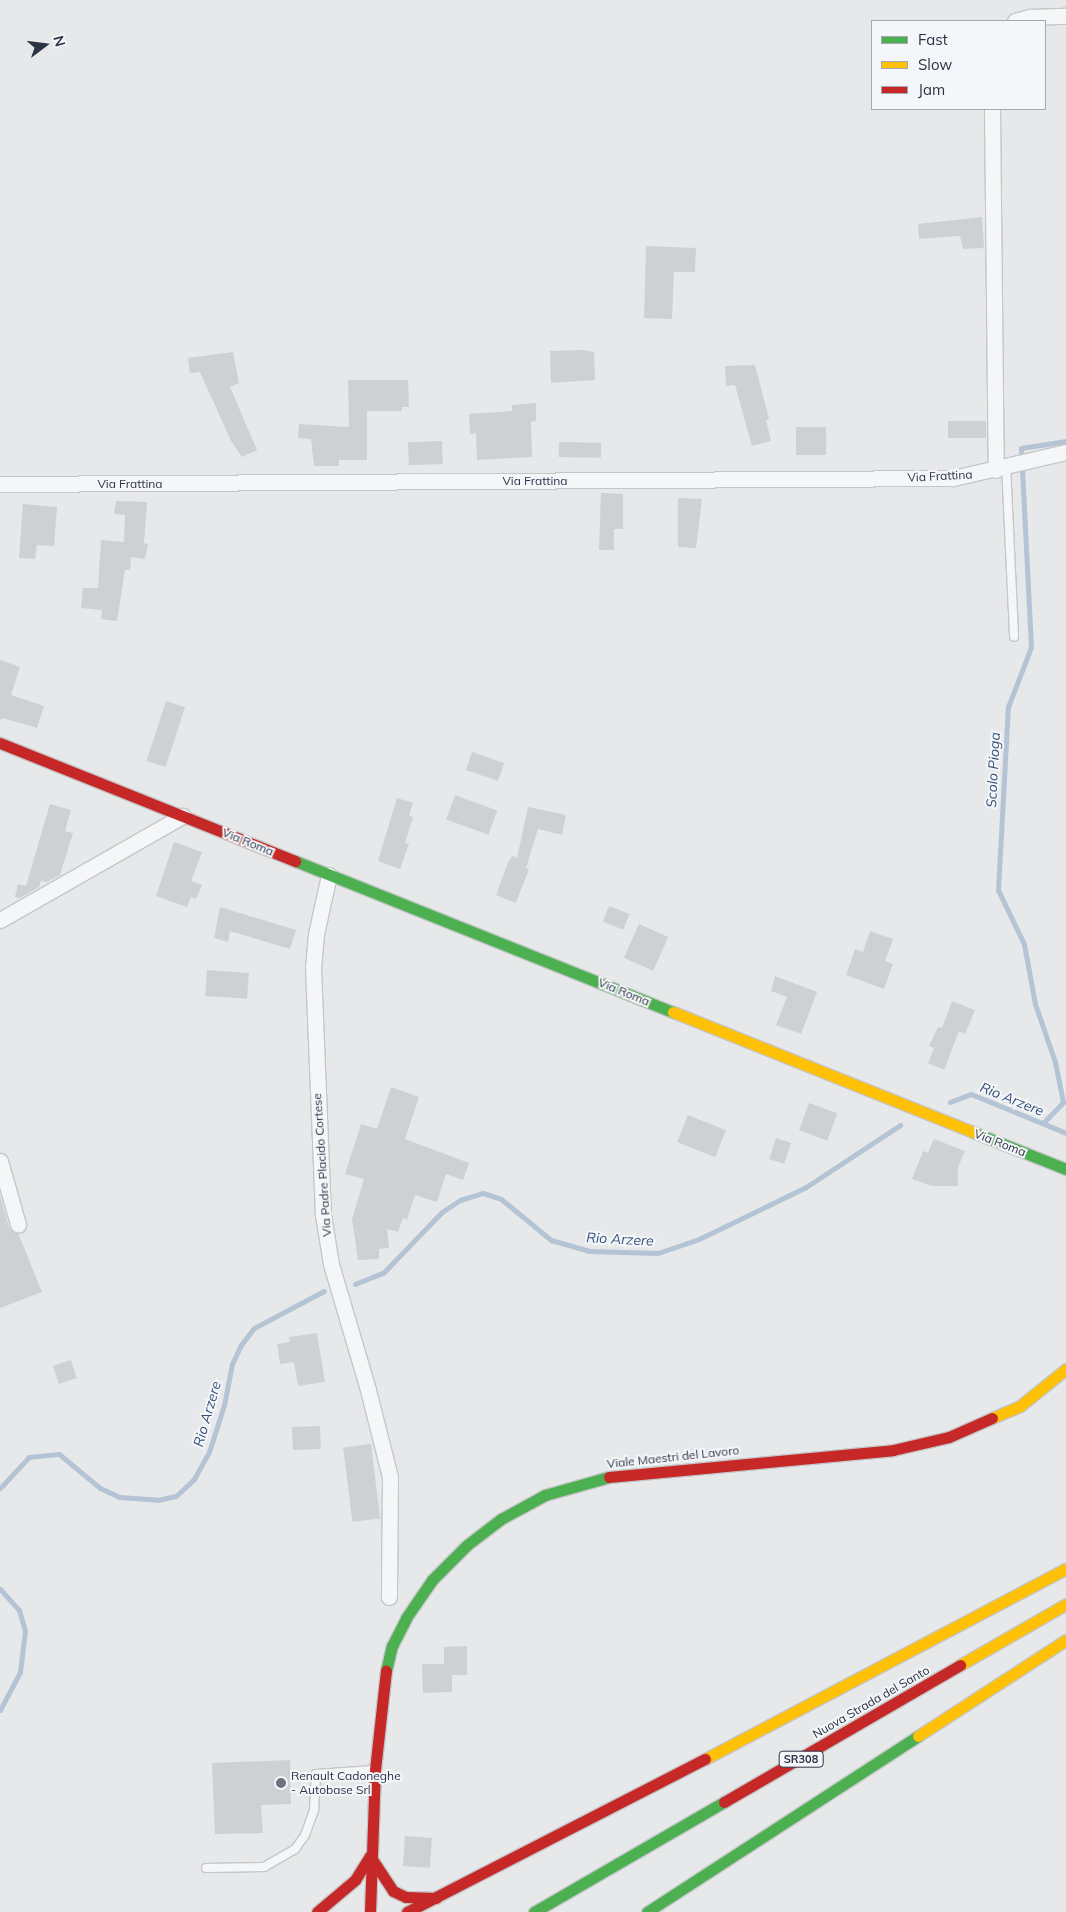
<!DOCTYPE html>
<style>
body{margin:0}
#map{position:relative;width:1066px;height:1912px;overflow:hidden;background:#e6e8ea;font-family:Mulish,sans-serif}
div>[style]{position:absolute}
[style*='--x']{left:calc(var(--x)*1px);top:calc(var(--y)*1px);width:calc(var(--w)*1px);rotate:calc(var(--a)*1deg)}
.stream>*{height:5px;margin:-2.5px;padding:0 2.5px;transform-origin:2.5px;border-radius:2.5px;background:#b4c4d5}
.building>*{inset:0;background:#ced0d3;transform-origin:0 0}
.roads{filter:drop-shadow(1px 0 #c4c6c8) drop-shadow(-1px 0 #c4c6c8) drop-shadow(0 1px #c4c6c8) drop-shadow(0 -1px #c4c6c8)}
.lane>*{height:8px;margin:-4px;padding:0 4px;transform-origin:4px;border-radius:4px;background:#f5f6f7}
.street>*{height:15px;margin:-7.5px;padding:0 7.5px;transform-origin:7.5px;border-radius:7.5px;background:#f5f6f7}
.fast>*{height:11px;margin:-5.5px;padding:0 5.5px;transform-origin:5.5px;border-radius:5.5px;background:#4caf50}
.slow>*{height:11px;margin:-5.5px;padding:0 5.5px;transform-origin:5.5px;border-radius:5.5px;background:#ffc107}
.jam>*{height:11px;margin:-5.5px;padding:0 5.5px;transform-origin:5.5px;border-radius:5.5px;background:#c62828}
.dots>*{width:14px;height:14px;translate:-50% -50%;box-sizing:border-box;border:2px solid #f4f6f9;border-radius:50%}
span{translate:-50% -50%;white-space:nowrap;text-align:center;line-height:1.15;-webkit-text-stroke:4px #f4f6f9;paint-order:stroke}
.shield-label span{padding:1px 4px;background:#f4f6f9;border:1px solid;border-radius:4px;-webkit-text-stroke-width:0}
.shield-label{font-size:11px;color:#2b3445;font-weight:700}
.street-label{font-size:12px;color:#2b3445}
.poi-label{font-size:12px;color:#2b3445}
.left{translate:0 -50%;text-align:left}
.water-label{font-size:14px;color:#34527a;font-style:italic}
.legend{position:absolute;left:871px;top:20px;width:175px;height:90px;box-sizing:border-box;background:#f4f6f9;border:1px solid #a4a8b1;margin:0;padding:6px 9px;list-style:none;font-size:15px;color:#2b3445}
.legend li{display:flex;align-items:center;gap:10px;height:25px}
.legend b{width:25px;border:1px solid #a4a8b1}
.north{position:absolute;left:20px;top:20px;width:50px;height:50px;-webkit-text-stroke:4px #f4f6f9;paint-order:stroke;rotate:75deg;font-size:14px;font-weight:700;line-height:20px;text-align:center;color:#2b3445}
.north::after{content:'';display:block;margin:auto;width:18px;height:22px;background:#2b3445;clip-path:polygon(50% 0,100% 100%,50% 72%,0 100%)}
</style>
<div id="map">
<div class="stream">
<div style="--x:950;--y:1102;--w:22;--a:-21"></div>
<div style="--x:971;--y:1094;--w:103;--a:22.3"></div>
<div style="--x:1043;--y:1123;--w:29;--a:-46"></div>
<div style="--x:1063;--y:1102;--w:41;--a:-101.3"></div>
<div style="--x:1055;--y:1062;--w:61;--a:-109"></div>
<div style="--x:1035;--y:1004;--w:61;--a:-100.4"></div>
<div style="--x:1024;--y:944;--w:60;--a:-115.7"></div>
<div style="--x:998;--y:890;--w:183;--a:-86.9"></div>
<div style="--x:1008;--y:707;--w:64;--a:-69"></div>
<div style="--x:1031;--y:647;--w:199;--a:-92.9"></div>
<div style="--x:1021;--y:448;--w:46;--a:-8.8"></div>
<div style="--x:355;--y:1284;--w:31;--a:-22"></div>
<div style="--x:384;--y:1272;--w:83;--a:-46"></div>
<div style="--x:442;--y:1212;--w:22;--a:-34"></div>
<div style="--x:460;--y:1200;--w:24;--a:-17"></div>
<div style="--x:483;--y:1193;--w:19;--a:18"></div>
<div style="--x:501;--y:1199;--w:65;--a:39.4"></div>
<div style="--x:551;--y:1240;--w:40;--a:16"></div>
<div style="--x:589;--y:1251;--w:69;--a:1.7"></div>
<div style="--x:658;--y:1253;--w:43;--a:-18.9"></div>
<div style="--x:699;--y:1239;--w:119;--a:-25.9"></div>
<div style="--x:806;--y:1187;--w:113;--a:-33.4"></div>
<div style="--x:0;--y:1488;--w:42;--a:-46.9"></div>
<div style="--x:29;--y:1457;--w:30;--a:-6"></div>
<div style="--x:59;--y:1454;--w:53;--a:39.7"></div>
<div style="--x:100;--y:1488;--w:21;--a:25"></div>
<div style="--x:119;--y:1497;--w:39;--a:4"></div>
<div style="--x:158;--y:1500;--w:18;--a:-13"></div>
<div style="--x:176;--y:1496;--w:25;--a:-43"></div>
<div style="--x:194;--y:1479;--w:31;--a:-61"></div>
<div style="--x:209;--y:1452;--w:49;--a:-72.3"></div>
<div style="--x:224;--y:1405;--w:42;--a:-79"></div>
<div style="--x:232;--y:1364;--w:21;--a:-65"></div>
<div style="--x:241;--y:1345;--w:21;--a:-53"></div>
<div style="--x:254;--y:1328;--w:79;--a:-27.9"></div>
<div style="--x:0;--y:1589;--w:28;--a:48"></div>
<div style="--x:19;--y:1610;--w:22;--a:74"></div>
<div style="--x:25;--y:1631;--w:41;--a:97"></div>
<div style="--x:20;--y:1672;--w:43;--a:117.8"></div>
</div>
<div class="building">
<div style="clip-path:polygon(982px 217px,984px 248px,963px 249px,960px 236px,919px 239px,918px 224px)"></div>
<div style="clip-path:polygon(646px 246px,696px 248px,695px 272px,674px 272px,672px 319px,644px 318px)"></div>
<div style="clip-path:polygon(583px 350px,594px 352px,595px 380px,551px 383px,550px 351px)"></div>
<div style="clip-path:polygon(233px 352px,239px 383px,230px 387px,257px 450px,242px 457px,231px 441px,200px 372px,190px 373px,188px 358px)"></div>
<div style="clip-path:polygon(755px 365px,769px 419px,766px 420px,771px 441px,752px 446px,735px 385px,726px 386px,725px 366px)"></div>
<div style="clip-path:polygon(348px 380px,408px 380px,409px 407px,402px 407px,402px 411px,367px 411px,367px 460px,339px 460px,339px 466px,314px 466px,311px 439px,298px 438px,299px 424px,349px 427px)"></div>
<div style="clip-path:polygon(536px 403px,536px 421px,531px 422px,532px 457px,477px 460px,476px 433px,470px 434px,469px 414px,512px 411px,512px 405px)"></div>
<div style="left:986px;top:421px;width:17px;height:38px;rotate:90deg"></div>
<div style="left:796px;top:427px;width:30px;height:28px"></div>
<div style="left:442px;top:441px;width:23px;height:34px;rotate:88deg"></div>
<div style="left:559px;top:442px;width:42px;height:15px;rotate:1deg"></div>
<div style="clip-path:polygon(601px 493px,623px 494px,623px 529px,614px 529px,614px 550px,599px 550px)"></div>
<div style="clip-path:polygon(678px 498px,702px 499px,696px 548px,678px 547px)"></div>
<div style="clip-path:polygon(116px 501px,147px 502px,144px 543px,148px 544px,145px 559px,131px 557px,130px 570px,125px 570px,117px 621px,101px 619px,102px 610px,81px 608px,83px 588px,98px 588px,101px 540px,124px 542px,125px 515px,114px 514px)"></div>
<div style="clip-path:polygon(23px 504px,57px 507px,54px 546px,37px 545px,35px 559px,19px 558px)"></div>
<div style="clip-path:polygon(0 660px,20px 667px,11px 695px,44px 706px,37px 728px,3px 718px,0 720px)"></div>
<div style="left:166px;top:701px;width:20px;height:63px;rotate:18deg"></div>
<div style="left:472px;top:752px;width:34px;height:19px;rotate:19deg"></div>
<div style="left:455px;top:795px;width:45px;height:26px;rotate:20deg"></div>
<div style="clip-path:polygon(397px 798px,413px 803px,409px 816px,413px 817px,405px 843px,409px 844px,400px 869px,378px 861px)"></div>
<div style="clip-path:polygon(50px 804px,71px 810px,65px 831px,73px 833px,60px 875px,47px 882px,41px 881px,39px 887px,20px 898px,15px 897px,18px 884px,26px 886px)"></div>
<div style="clip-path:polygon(528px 807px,566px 815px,562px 835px,538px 829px,526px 868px,529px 869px,516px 903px,496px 895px,508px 863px,512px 856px,517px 858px)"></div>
<div style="clip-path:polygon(174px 842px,202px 852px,191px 881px,202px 885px,196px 899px,191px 897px,187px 907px,156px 896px)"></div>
<div style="left:609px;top:906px;width:22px;height:17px;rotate:21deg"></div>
<div style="clip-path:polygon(220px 907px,296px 930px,290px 949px,230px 931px,228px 942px,214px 938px)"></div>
<div style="left:639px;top:924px;width:32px;height:37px;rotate:24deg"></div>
<div style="clip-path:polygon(870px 931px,893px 939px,885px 961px,893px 964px,884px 989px,846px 975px,855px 949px,863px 952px)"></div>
<div style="left:207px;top:970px;width:42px;height:26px;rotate:4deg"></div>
<div style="clip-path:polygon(775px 976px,817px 992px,801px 1034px,776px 1025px,787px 997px,771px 991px)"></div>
<div style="clip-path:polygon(952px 1001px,975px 1010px,965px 1034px,959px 1031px,944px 1070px,928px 1063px,934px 1048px,929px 1046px,938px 1027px,942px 1028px)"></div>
<div style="clip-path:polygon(391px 1087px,419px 1097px,405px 1139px,469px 1163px,463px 1180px,446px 1174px,437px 1202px,415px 1195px,407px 1220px,403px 1218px,398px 1232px,387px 1229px,389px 1248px,379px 1249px,379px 1259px,358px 1260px,352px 1219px,364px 1179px,345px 1174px,361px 1124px,377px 1129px)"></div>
<div style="left:809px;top:1103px;width:30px;height:29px;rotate:20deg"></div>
<div style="left:688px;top:1115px;width:41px;height:29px;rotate:22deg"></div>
<div style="left:776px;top:1138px;width:16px;height:22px;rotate:18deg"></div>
<div style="clip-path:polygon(934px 1139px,965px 1151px,958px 1167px,958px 1186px,932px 1186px,912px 1179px,923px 1151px,928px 1153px)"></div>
<div style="clip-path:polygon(0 1195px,9px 1227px,18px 1233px,42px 1292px,0 1308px)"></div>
<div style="clip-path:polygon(317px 1333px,325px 1382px,298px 1386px,294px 1362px,280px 1364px,277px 1344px,290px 1342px,289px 1337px)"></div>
<div style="left:71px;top:1360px;width:19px;height:19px;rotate:72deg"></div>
<div style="left:320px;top:1426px;width:23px;height:28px;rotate:88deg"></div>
<div style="left:371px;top:1444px;width:75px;height:28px;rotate:83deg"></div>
<div style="clip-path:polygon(467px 1646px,467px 1675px,452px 1675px,452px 1692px,423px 1693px,422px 1664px,444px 1664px,444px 1647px)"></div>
<div style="clip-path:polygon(290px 1760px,291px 1804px,261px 1805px,263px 1833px,215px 1834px,212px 1763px)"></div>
<div style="left:405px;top:1836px;width:27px;height:30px;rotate:4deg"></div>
</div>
<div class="roads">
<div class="lane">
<div style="--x:1006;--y:465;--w:172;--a:87.3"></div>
<div style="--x:206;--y:1868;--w:58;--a:-1"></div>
<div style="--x:264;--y:1867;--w:36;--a:-30"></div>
<div style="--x:295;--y:1849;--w:17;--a:-54"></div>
<div style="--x:305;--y:1835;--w:27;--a:-70"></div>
<div style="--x:314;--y:1810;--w:36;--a:-87"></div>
<div style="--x:316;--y:1774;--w:57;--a:-4"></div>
</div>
<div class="street">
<div style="--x:1015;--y:21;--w:15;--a:-16"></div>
<div style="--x:1029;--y:17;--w:37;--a:-2"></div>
<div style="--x:992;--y:109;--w:361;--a:89.4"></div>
<div style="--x:0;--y:484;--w:953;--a:-0.36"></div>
<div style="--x:953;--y:478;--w:116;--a:-13"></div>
<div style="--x:329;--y:875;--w:60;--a:102.4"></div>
<div style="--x:316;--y:934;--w:33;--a:95"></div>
<div style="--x:313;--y:967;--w:248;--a:87.7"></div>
<div style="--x:323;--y:1215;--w:50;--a:80.7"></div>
<div style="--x:331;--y:1264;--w:131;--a:73.6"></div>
<div style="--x:368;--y:1390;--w:90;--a:75.8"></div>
<div style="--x:390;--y:1477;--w:120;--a:90.5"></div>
<div style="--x:0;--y:920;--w:210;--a:-29.7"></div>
<div style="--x:0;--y:1161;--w:66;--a:74.1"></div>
</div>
<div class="fast">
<div style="--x:295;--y:861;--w:407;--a:21.8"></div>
<div style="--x:975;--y:1133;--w:98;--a:21.6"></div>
<div style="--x:386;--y:1671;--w:26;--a:-77"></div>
<div style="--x:392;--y:1646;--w:31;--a:-63"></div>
<div style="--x:406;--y:1618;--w:46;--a:-55.6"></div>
<div style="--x:432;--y:1580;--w:49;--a:-45"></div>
<div style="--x:467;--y:1545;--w:43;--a:-37.4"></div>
<div style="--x:501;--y:1519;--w:50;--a:-28.6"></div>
<div style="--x:545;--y:1495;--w:66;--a:-15.7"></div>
<div style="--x:534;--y:1912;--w:220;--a:-30.1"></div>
<div style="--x:647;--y:1912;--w:323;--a:-33"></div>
</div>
<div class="slow">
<div style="--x:673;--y:1012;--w:325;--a:21.8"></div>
<div style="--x:992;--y:1418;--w:30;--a:-23"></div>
<div style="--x:1020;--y:1406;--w:59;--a:-38.8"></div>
<div style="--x:960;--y:1665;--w:122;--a:-29.9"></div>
<div style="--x:918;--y:1736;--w:176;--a:-33"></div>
<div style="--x:705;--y:1759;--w:408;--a:-27.8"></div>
</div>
<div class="jam">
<div style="--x:0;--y:743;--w:318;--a:21.8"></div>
<div style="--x:609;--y:1477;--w:285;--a:-5.4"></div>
<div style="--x:893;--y:1450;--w:57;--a:-13.1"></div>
<div style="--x:949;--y:1437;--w:47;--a:-23.8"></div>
<div style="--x:724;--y:1802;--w:273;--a:-30.1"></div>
<div style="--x:370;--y:1856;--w:42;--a:56.7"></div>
<div style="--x:393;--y:1891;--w:14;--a:25"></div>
<div style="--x:406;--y:1897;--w:30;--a:2"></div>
<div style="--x:317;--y:1912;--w:50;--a:-40.1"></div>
<div style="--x:355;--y:1880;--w:28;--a:-58"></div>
<div style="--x:370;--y:1912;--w:142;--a:-88"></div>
<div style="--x:375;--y:1770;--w:100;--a:-83.7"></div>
<div style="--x:407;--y:1912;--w:335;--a:-27.2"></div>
</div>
</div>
<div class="dots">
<div style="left:281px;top:1783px;background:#6c737f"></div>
</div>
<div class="shield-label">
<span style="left:801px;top:1759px">SR308</span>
</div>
<div class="street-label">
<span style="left:940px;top:476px;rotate:-3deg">Via Frattina</span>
<span style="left:535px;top:481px">Via Frattina</span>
<span style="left:130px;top:484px">Via Frattina</span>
<span style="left:248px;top:842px;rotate:22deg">Via Roma</span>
<span style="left:624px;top:992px;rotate:22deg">Via Roma</span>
<span style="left:1000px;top:1143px;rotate:21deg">Via Roma</span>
<span style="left:322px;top:1165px;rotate:-94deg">Via Padre Placido Cortese</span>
<span style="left:673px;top:1457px;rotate:-6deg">Viale Maestri del Lavoro</span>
<span style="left:871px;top:1702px;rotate:-30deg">Nuova Strada del Santo</span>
</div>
<div class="poi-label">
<span class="left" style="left:291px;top:1783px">Renault Cadoneghe<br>- Autobase Srl</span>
</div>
<div class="water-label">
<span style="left:993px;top:770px;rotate:-87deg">Scolo Pioga</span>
<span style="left:1012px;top:1099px;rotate:22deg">Rio Arzere</span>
<span style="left:620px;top:1239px;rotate:3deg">Rio Arzere</span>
<span style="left:207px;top:1414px;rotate:-74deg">Rio Arzere</span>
</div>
<ul class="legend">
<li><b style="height:6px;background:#4caf50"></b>Fast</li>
<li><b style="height:6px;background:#ffc107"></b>Slow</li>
<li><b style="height:6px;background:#c62828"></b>Jam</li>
</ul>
<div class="north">N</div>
</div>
